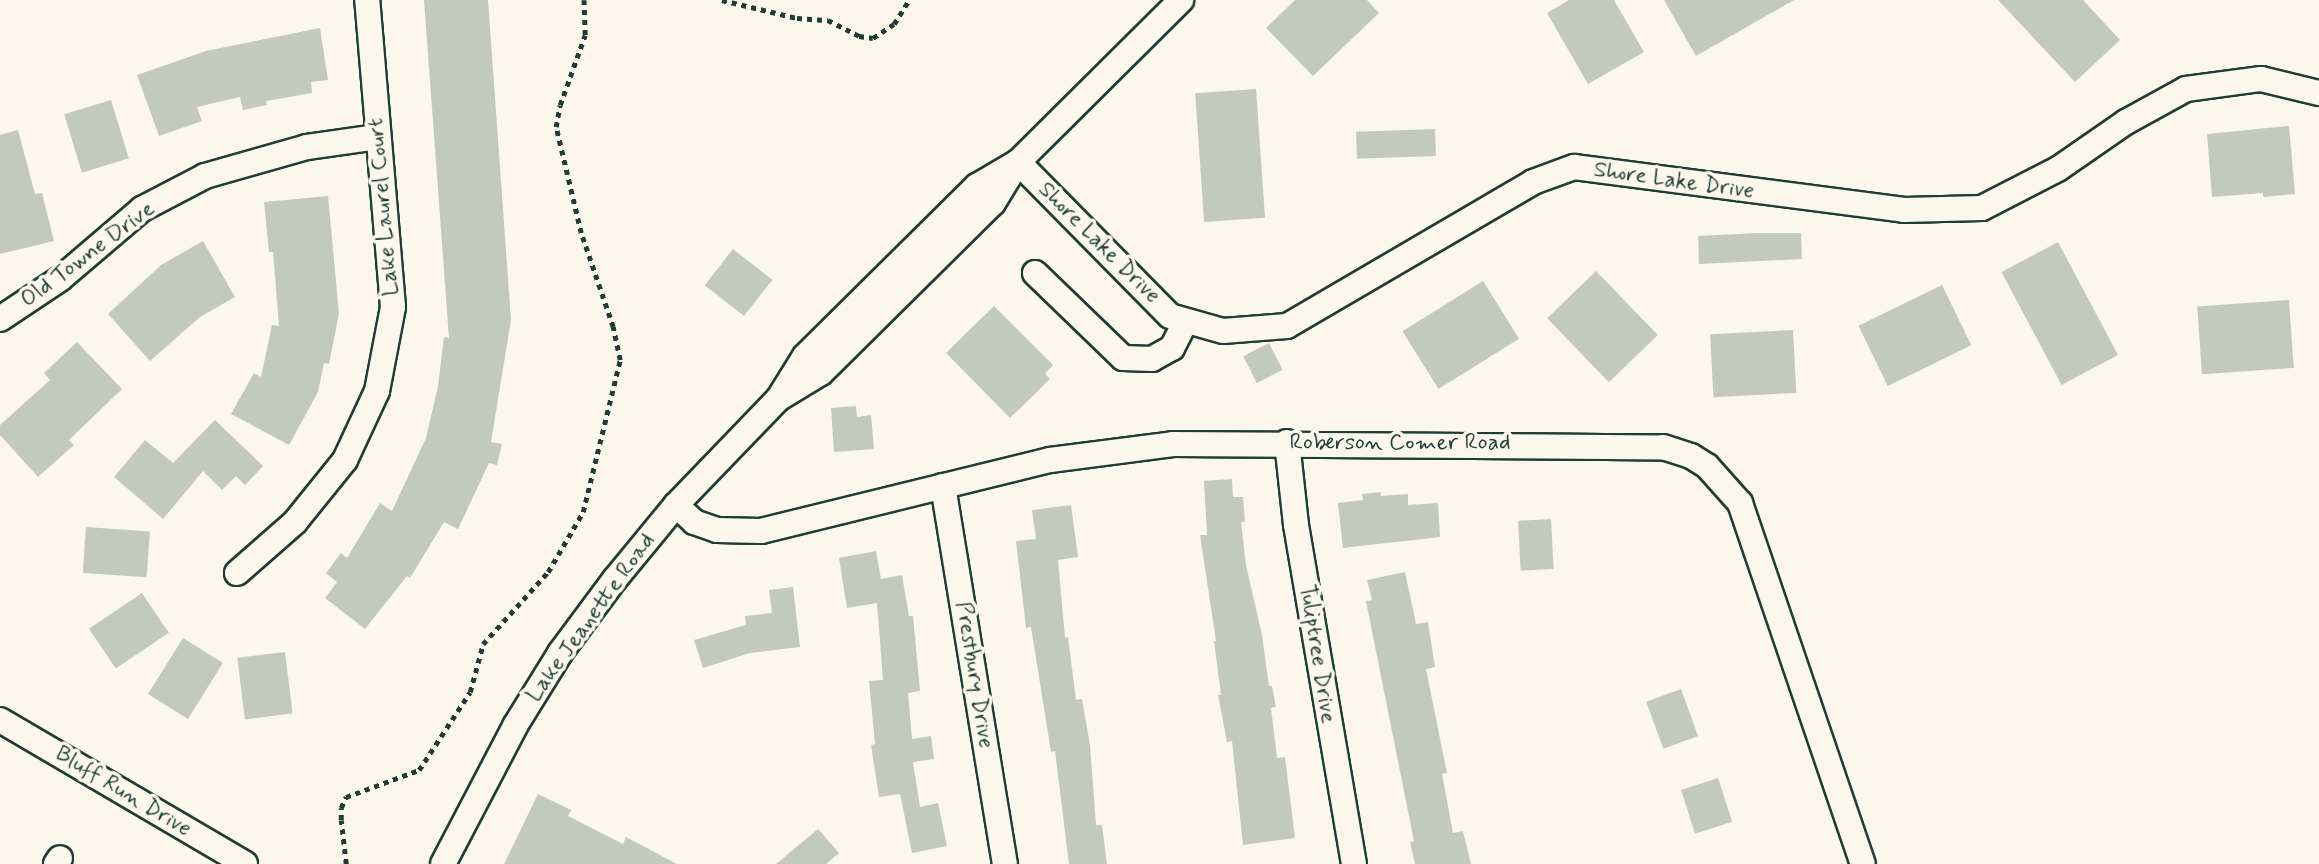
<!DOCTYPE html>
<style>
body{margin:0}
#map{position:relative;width:2319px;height:864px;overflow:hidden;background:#fbf7ec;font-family:Mynerve,sans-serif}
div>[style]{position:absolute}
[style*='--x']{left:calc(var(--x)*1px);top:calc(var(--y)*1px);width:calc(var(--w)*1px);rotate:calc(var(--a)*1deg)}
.building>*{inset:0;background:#c4c9be;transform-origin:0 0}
.path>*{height:4.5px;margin-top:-2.25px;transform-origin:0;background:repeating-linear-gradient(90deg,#1f3d34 0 5px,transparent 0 10px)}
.roads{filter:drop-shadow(2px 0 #1f3d34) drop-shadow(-2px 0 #1f3d34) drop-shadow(0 2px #1f3d34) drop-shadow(0 -2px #1f3d34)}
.minor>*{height:24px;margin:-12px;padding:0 12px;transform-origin:12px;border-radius:12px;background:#fbf7ec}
span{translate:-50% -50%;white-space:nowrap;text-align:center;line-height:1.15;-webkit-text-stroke:7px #fbf7ec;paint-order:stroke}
.street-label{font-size:23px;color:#1f3d34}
</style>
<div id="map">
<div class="building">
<div style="clip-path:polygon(424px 0,488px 0,511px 320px,491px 442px,502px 444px,497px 465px,489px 463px,458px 529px,444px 522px,410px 578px,407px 576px,365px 629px,325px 598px,337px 582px,326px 573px,341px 553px,347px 558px,380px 503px,392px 511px,426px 438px,438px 386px,444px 337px,449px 338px)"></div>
<div style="clip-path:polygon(1295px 0,1367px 0,1379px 13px,1313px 76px,1266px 28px)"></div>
<div style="clip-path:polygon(1569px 0,1614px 0,1644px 52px,1588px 84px,1547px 13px)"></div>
<div style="clip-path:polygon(1664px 0,1794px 0,1696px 56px)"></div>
<div style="clip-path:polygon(1998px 0,2083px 0,2120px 40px,2075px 82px)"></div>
<div style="clip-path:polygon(320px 28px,328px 80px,311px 82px,312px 93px,266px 101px,267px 105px,243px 110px,240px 97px,197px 107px,202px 121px,159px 136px,137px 75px,206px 51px)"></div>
<div style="left:1256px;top:89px;width:129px;height:61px;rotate:86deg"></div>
<div style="left:111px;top:100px;width:61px;height:49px;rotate:73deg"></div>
<div style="clip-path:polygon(2289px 126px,2295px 194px,2263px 197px,2263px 193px,2212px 197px,2207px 134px)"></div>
<div style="left:1435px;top:129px;width:27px;height:79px;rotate:88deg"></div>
<div style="clip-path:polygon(18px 130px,35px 194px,42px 193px,54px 241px,0 254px,0 135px)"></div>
<div style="clip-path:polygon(328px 196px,339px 314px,329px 364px,324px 363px,318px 392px,289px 445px,231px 414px,254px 373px,261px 377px,272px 325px,279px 326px,273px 252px,269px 252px,264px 202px)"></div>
<div style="clip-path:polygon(1757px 233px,1801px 233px,1802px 259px,1699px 264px,1698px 236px)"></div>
<div style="clip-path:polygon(203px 241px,235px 297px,200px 317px,150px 361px,108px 314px,161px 265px)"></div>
<div style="left:2058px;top:242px;width:128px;height:64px;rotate:62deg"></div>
<div style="left:733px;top:249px;width:50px;height:46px;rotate:38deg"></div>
<div style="left:1596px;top:271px;width:89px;height:68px;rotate:46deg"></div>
<div style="left:1483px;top:281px;width:68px;height:95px;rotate:58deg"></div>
<div style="left:1942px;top:285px;width:67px;height:93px;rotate:64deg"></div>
<div style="left:2289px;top:300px;width:68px;height:92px;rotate:86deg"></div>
<div style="clip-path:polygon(994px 306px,1053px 365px,1045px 374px,1050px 379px,1010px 418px,946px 353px)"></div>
<div style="left:1793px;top:330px;width:63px;height:83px;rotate:87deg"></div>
<div style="clip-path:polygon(77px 342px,122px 389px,69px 440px,74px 445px,38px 477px,0 435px,0 425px,50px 380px,44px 373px)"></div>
<div style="left:1269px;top:343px;width:30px;height:29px;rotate:63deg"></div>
<div style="clip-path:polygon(856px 406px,857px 417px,871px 415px,874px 449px,834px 452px,831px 408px)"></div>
<div style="clip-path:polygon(215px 420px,263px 466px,245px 485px,236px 476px,222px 490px,203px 471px,163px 519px,114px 477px,145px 440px,173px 463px)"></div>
<div style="clip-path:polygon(1232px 479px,1233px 497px,1243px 497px,1245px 522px,1241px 522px,1246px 565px,1262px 635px,1269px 686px,1272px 686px,1276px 707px,1271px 708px,1277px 758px,1285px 757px,1295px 838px,1243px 845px,1232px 741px,1227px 742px,1218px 695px,1221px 695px,1214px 641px,1216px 641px,1200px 535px,1207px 535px,1204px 481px)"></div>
<div style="clip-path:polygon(1381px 492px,1381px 496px,1408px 494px,1408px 505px,1438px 503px,1440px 537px,1343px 548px,1338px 503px,1363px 500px,1362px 494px)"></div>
<div style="clip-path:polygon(1071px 505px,1078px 557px,1058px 560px,1065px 638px,1068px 637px,1076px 700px,1082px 699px,1090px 745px,1096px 825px,1102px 825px,1107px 864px,1069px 864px,1055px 751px,1051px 752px,1031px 627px,1026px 628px,1016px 541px,1036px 539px,1032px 510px)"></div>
<div style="left:1551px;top:519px;width:50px;height:33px;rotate:87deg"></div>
<div style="left:86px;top:527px;width:64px;height:46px;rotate:4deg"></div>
<div style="clip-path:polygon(876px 551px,881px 579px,902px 575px,909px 616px,913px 616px,920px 691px,908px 693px,912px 739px,931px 736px,934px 759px,913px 762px,920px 807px,938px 803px,947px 846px,912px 853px,900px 794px,879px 797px,871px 745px,875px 744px,869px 681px,883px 680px,877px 603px,847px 608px,839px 558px)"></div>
<div style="clip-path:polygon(1405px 572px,1416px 624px,1428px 622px,1435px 667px,1426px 669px,1447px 773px,1442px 774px,1453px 833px,1463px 831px,1471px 864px,1415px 864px,1410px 842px,1414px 841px,1366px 601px,1372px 600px,1367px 580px)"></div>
<div style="clip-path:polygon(793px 587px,800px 647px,750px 653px,703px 668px,694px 640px,746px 625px,745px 616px,772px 613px,769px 590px)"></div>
<div style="left:142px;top:593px;width:48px;height:64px;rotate:56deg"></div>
<div style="left:183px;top:638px;width:47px;height:66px;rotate:32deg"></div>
<div style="left:285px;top:652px;width:62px;height:48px;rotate:83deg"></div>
<div style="left:1681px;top:689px;width:50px;height:37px;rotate:70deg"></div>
<div style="left:1718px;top:778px;width:46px;height:39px;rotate:72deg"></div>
<div style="clip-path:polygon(538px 794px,571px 810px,568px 816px,623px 844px,626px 837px,677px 864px,504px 864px)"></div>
<div style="clip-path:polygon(818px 829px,839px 853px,826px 864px,776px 864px)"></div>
</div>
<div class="path">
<div style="--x:722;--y:0;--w:77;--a:13.5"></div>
<div style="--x:797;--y:18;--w:31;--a:4"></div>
<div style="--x:828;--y:20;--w:35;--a:27"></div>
<div style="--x:859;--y:36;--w:14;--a:8"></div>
<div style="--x:873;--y:38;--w:25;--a:-34"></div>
<div style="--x:894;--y:24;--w:28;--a:-58"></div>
<div style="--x:346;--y:864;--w:44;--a:-96.5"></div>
<div style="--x:341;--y:820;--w:12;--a:-90"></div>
<div style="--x:341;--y:808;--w:12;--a:-66"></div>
<div style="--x:346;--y:797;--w:78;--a:-20.3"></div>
<div style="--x:419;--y:770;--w:93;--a:-56.8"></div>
<div style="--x:470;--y:692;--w:50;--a:-74.8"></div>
<div style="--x:483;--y:644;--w:97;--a:-47.9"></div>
<div style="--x:548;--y:572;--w:69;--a:-59.7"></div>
<div style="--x:583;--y:512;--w:156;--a:-76.3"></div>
<div style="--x:620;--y:360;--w:34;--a:-102"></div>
<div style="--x:613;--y:327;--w:99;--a:-108.8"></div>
<div style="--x:581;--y:233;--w:109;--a:-103.3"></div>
<div style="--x:556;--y:127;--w:22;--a:-80"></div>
<div style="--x:560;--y:105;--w:74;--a:-70.3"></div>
<div style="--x:585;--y:35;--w:35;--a:-92"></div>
</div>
<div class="roads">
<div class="minor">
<div style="--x:1018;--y:162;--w:216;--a:45.4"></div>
<div style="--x:1170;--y:316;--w:55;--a:15.8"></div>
<div style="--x:1223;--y:331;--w:64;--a:-4.5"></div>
<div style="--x:1287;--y:326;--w:285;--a:-30.3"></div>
<div style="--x:1533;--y:182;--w:44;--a:-20.1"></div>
<div style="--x:1574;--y:167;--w:333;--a:7.4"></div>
<div style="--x:1904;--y:210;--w:78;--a:-1.5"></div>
<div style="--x:1982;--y:208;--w:85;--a:-27.2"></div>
<div style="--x:2058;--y:169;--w:83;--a:-34.7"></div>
<div style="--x:2126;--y:122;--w:68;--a:-28.8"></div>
<div style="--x:2186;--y:89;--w:76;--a:-7.6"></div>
<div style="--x:2261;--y:79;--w:60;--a:13.6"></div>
<div style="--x:1035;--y:273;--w:122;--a:44"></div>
<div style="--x:1123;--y:358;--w:29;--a:2"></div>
<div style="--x:1152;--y:359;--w:23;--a:-29"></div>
<div style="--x:1172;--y:348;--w:30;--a:-63"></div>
<div style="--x:0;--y:319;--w:72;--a:-33.7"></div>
<div style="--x:60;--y:279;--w:108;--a:-40.5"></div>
<div style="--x:142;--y:209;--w:71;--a:-27.6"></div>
<div style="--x:205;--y:176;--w:106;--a:-15.9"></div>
<div style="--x:307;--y:147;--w:71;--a:-8.1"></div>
<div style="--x:780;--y:396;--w:47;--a:-58"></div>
<div style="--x:805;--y:356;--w:242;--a:-44.7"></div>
<div style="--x:977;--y:186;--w:45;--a:-30.5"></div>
<div style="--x:1287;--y:442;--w:83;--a:83.8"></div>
<div style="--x:1296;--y:525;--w:344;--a:80.3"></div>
<div style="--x:943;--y:486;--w:383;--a:80.7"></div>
<div style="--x:676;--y:505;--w:25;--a:43"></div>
<div style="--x:694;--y:522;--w:24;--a:19"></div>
<div style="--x:717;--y:530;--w:44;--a:1.3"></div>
<div style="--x:761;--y:531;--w:298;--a:-13.8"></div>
<div style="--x:1050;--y:460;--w:124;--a:-7.4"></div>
<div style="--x:1173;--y:444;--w:490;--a:0.4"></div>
<div style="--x:1663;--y:447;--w:29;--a:18"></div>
<div style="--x:1691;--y:456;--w:19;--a:32"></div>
<div style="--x:1707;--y:466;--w:50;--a:48.3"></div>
<div style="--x:1740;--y:503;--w:381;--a:71.2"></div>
<div style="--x:237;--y:573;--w:77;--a:-41.3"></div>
<div style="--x:295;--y:522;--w:80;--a:-51.1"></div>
<div style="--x:345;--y:460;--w:76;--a:-65.1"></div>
<div style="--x:377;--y:391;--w:86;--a:-79.2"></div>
<div style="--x:393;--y:307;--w:308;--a:-94.8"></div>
<div style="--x:0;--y:720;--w:284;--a:30.4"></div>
<div style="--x:56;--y:864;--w:7;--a:-56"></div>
<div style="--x:443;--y:864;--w:156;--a:-62.4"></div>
<div style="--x:515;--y:726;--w:86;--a:-58.3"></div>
<div style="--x:560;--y:653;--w:92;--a:-53.4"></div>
<div style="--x:615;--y:579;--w:96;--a:-50.5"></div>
<div style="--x:676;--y:505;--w:147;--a:-46.1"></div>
<div style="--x:778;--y:399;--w:50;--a:-31.2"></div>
<div style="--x:821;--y:373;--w:242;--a:-44.7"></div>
<div style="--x:993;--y:203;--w:48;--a:-58.6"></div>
<div style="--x:1018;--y:162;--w:230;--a:-44.8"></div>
</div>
</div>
<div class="street-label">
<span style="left:1674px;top:181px;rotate:8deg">Shore Lake Drive</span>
<span style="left:384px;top:207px;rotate:-95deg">Lake Laurel Court</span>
<span style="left:1099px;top:243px;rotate:45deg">Shore Lake Drive</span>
<span style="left:88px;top:255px;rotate:-37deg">Old Towne Drive</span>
<span style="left:1400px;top:443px">Roberson Comer Road</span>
<span style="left:591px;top:618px;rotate:-54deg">Lake Jeanette Road</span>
<span style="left:1317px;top:654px;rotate:81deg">Tuliptree Drive</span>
<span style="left:974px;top:675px;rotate:81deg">Prestbury Drive</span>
<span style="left:123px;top:792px;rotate:31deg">Bluff Run Drive</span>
</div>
</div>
